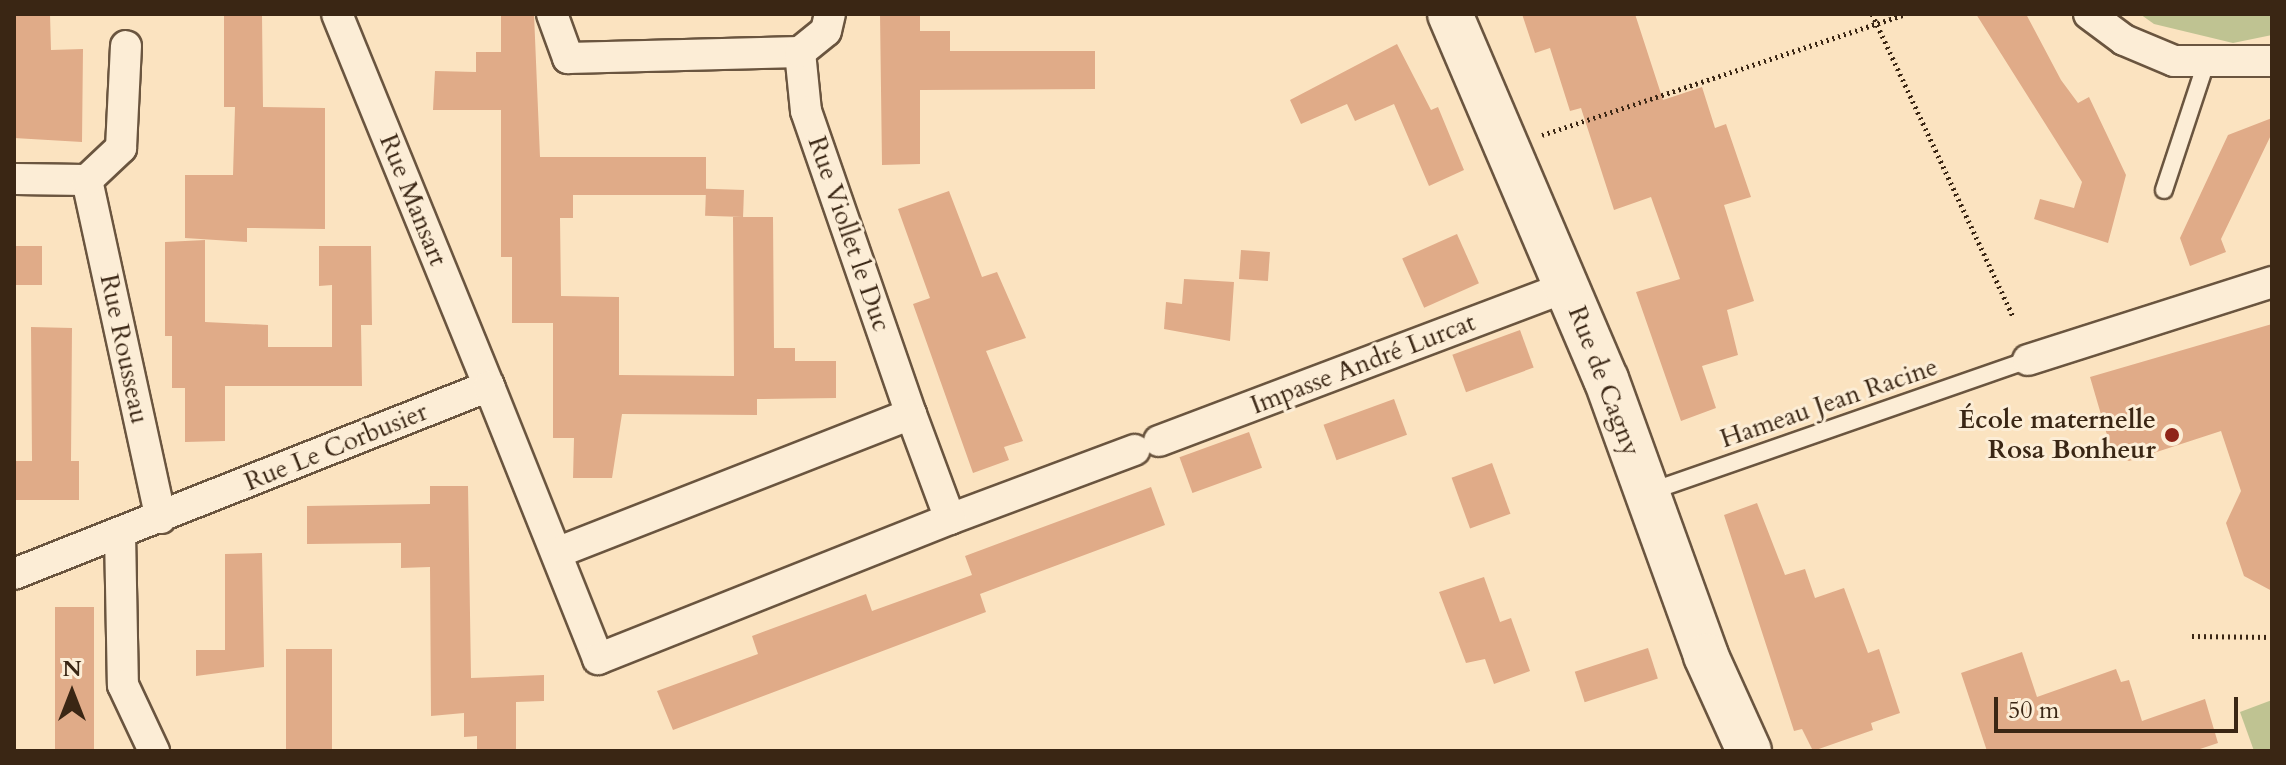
<!DOCTYPE html>
<meta charset="utf-8">
<style>
body{margin:0}
#map{position:relative;width:2286px;height:765px;overflow:hidden;background:#fbe3c0;font-family:Cardo,serif}
div>[style]{position:absolute}
[style*='--x']{left:calc(var(--x)*1px);top:calc(var(--y)*1px);width:calc(var(--w)*1px);rotate:calc(var(--a)*1deg)}
.green>*{inset:0;background:#bfc392}
.building>*{inset:0;background:#e0ab88;transform-origin:0 0}
.path>*{height:5px;margin-top:-2.5px;transform-origin:0;background:repeating-linear-gradient(90deg,#3a2614 0 2px,transparent 0 6px)}
.roads{filter:drop-shadow(2px 0 #6a553f) drop-shadow(-2px 0 #6a553f) drop-shadow(0 2px #6a553f) drop-shadow(0 -2px #6a553f)}
.lane>*{height:16px;margin:-8px;padding:0 8px;transform-origin:8px;border-radius:8px;background:#fcedd6}
.street>*{height:30px;margin:-15px;padding:0 15px;transform-origin:15px;border-radius:15px;background:#fcedd6}
.secondary>*{height:44px;margin:-22px;padding:0 22px;transform-origin:22px;border-radius:22px;background:#fcedd6}
.dots>*{width:22px;height:22px;translate:-50% -50%;box-sizing:border-box;border:4px solid #fcedd6;border-radius:50%}
span{translate:-50% -50%;white-space:nowrap;text-align:center;line-height:1.15;-webkit-text-stroke:6px #fcedd6;paint-order:stroke}
.street-label{font-size:26px;color:#3a2614}
.poi-label{font-size:26px;color:#3a2614;font-weight:700}
.right{translate:-100% -50%;text-align:right}
.frame{position:absolute;inset:0;border:16px solid #3a2614;pointer-events:none}
.north{position:absolute;left:32px;top:653px;width:80px;height:80px;-webkit-text-stroke:6px #fcedd6;paint-order:stroke;rotate:0deg;font-size:22px;font-weight:700;line-height:32px;text-align:center;color:#3a2614}
.north::after{content:'';display:block;margin:auto;width:28px;height:36px;background:#3a2614;clip-path:polygon(50% 0,100% 100%,50% 72%,0 100%)}
.scale{position:absolute;left:1994px;top:697px;width:244px;height:36px;box-sizing:border-box;border:4px solid #3a2614;border-top:0;padding-left:10px;font-size:24px;line-height:28px;white-space:nowrap;color:#3a2614;-webkit-text-stroke:6px #fcedd6;paint-order:stroke}
</style>
<div id="map">
<div class="green">
<div style="clip-path:polygon(2140px 14px,2272px 14px,2272px 35px,2233px 43px,2154px 24px)"></div>
<div style="clip-path:polygon(2272px 700px,2272px 751px,2254px 751px,2240px 712px)"></div>
</div>
<div class="building">
<div style="clip-path:polygon(14px 14px,50px 14px,51px 50px,83px 49px,82px 142px,14px 138px)"></div>
<div style="clip-path:polygon(224px 14px,262px 14px,263px 107px,325px 108px,325px 229px,247px 228px,247px 242px,185px 238px,185px 175px,233px 175px,235px 107px,224px 107px)"></div>
<div style="clip-path:polygon(501px 14px,534px 14px,540px 157px,706px 157px,706px 195px,573px 195px,573px 218px,560px 218px,561px 296px,619px 297px,619px 375px,734px 376px,733px 217px,773px 217px,774px 348px,795px 348px,795px 361px,836px 361px,836px 398px,757px 399px,757px 415px,622px 414px,612px 478px,573px 478px,574px 438px,553px 438px,553px 323px,512px 323px,512px 257px,501px 257px,501px 110px,433px 110px,435px 71px,476px 72px,476px 52px,501px 52px)"></div>
<div style="clip-path:polygon(880px 14px,920px 14px,920px 31px,950px 31px,950px 51px,1095px 51px,1095px 89px,920px 90px,920px 164px,882px 165px)"></div>
<div style="clip-path:polygon(1522px 14px,1635px 14px,1663px 100px,1702px 87px,1715px 128px,1726px 124px,1751px 197px,1724px 205px,1754px 301px,1727px 310px,1738px 355px,1702px 366px,1716px 408px,1681px 421px,1636px 292px,1680px 279px,1651px 197px,1614px 210px,1581px 108px,1570px 111px,1550px 48px,1535px 53px)"></div>
<div style="clip-path:polygon(1976px 14px,2026px 14px,2061px 80px,2078px 103px,2089px 97px,2126px 175px,2108px 243px,2034px 219px,2040px 199px,2074px 208px,2082px 182px)"></div>
<div style="clip-path:polygon(1397px 44px,1431px 110px,1438px 107px,1464px 170px,1429px 186px,1394px 104px,1355px 121px,1347px 104px,1301px 124px,1290px 100px)"></div>
<div style="clip-path:polygon(2272px 118px,2272px 133px,2221px 239px,2226px 252px,2190px 266px,2180px 238px,2228px 135px)"></div>
<div style="left:744px;top:190px;width:27px;height:38px;rotate:92deg"></div>
<div style="clip-path:polygon(949px 191px,982px 277px,997px 272px,1026px 338px,986px 351px,1023px 441px,1004px 447px,1009px 460px,973px 473px,913px 304px,930px 298px,898px 209px)"></div>
<div style="left:1457px;top:234px;width:54px;height:60px;rotate:66deg"></div>
<div style="clip-path:polygon(205px 240px,205px 322px,268px 325px,268px 347px,332px 347px,332px 285px,319px 286px,319px 246px,371px 246px,372px 325px,361px 325px,362px 386px,225px 386px,225px 441px,185px 442px,185px 388px,172px 388px,172px 336px,165px 336px,165px 242px)"></div>
<div style="left:14px;top:246px;width:28px;height:39px"></div>
<div style="left:1241px;top:250px;width:29px;height:29px;rotate:4deg"></div>
<div style="clip-path:polygon(1184px 279px,1234px 282px,1230px 341px,1164px 329px,1166px 302px,1182px 304px)"></div>
<div style="clip-path:polygon(2272px 324px,2272px 591px,2244px 576px,2226px 523px,2241px 491px,2221px 431px,2129px 461px,2112px 452px,2090px 377px)"></div>
<div style="clip-path:polygon(31px 327px,72px 328px,71px 461px,79px 461px,79px 500px,14px 500px,14px 461px,32px 461px)"></div>
<div style="left:1520px;top:330px;width:40px;height:72px;rotate:70deg"></div>
<div style="left:1394px;top:399px;width:38px;height:75px;rotate:70deg"></div>
<div style="left:1249px;top:432px;width:38px;height:74px;rotate:70deg"></div>
<div style="left:1492px;top:463px;width:54px;height:43px;rotate:70deg"></div>
<div style="clip-path:polygon(430px 486px,468px 486px,471px 678px,544px 675px,544px 701px,516px 702px,516px 751px,477px 751px,477px 736px,464px 737px,464px 713px,431px 716px,430px 567px,401px 568px,401px 543px,307px 544px,307px 506px,430px 504px)"></div>
<div style="clip-path:polygon(1151px 487px,1165px 525px,980px 594px,986px 612px,673px 730px,657px 691px,758px 654px,752px 636px,866px 594px,872px 611px,972px 575px,965px 556px)"></div>
<div style="clip-path:polygon(1757px 503px,1785px 575px,1805px 569px,1815px 598px,1844px 588px,1868px 653px,1879px 649px,1900px 713px,1871px 723px,1873px 730px,1813px 751px,1802px 729px,1794px 731px,1724px 515px)"></div>
<div style="clip-path:polygon(262px 553px,264px 667px,196px 676px,196px 650px,225px 650px,225px 554px)"></div>
<div style="clip-path:polygon(1484px 577px,1500px 622px,1511px 618px,1530px 671px,1494px 684px,1485px 659px,1466px 663px,1439px 592px)"></div>
<div style="left:55px;top:607px;width:39px;height:144px"></div>
<div style="left:1648px;top:648px;width:32px;height:77px;rotate:72deg"></div>
<div style="left:286px;top:649px;width:46px;height:102px"></div>
<div style="clip-path:polygon(2022px 652px,2037px 697px,2116px 669px,2121px 682px,2129px 680px,2142px 721px,2205px 699px,2218px 743px,2194px 751px,1987px 751px,1961px 673px)"></div>
</div>
<div class="path">
<div style="--x:1872;--y:14;--w:333;--a:65"></div>
<div style="--x:1542;--y:135;--w:383;--a:-18.4"></div>
<div style="--x:2192;--y:636;--w:80;--a:0.7"></div>
</div>
<div class="roads">
<div class="lane">
<div style="--x:2164;--y:190;--w:131;--a:-71.7"></div>
<div style="--x:1649;--y:492;--w:401;--a:-19.2"></div>
</div>
<div class="street">
<div style="--x:337;--y:14;--w:402;--a:67.8"></div>
<div style="--x:552;--y:14;--w:47;--a:70"></div>
<div style="--x:568;--y:58;--w:232;--a:-1.5"></div>
<div style="--x:800;--y:52;--w:59;--a:84.2"></div>
<div style="--x:806;--y:111;--w:321;--a:70.9"></div>
<div style="--x:2089;--y:14;--w:44;--a:36.6"></div>
<div style="--x:2124;--y:40;--w:54;--a:22.8"></div>
<div style="--x:2174;--y:61;--w:98;--a:0"></div>
<div style="--x:800;--y:52;--w:33;--a:-39"></div>
<div style="--x:826;--y:31;--w:17;--a:-77"></div>
<div style="--x:14;--y:179;--w:73;--a:0.8"></div>
<div style="--x:87;--y:180;--w:346;--a:77.7"></div>
<div style="--x:87;--y:180;--w:47;--a:-43.3"></div>
<div style="--x:121;--y:148;--w:102;--a:-87.2"></div>
<div style="--x:2028;--y:360;--w:256;--a:-17.7"></div>
<div style="--x:1159;--y:441;--w:436;--a:-20.7"></div>
<div style="--x:950;--y:519;--w:197;--a:-20.5"></div>
<div style="--x:120;--y:533;--w:152;--a:88.9"></div>
<div style="--x:123;--y:685;--w:73;--a:64.8"></div>
<div style="--x:14;--y:574;--w:511;--a:-21.59"></div>
<div style="--x:489;--y:386;--w:294;--a:68.2"></div>
<div style="--x:598;--y:659;--w:379;--a:-21.7"></div>
<div style="--x:950;--y:519;--w:112;--a:-110.4"></div>
<div style="--x:911;--y:414;--w:380;--a:158.6"></div>
</div>
<div class="secondary">
<div style="--x:1450;--y:14;--w:397;--a:66.9"></div>
<div style="--x:1606;--y:379;--w:294;--a:70.1"></div>
<div style="--x:1706;--y:656;--w:104;--a:65.6"></div>
</div>
</div>
<div class="dots">
<div style="left:2172px;top:435px;background:#8f2418"></div>
</div>
<div class="street-label">
<span style="left:413px;top:200px;rotate:68deg">Rue Mansart</span>
<span style="left:849px;top:234px;rotate:71deg">Rue Viollet le Duc</span>
<span style="left:124px;top:349px;rotate:78deg">Rue Rousseau</span>
<span style="left:1363px;top:364px;rotate:-21deg">Impasse André Lurcat</span>
<span style="left:1604px;top:381px;rotate:69deg">Rue de Cagny</span>
<span style="left:1829px;top:403px;rotate:-19deg">Hameau Jean Racine</span>
<span style="left:336px;top:447px;rotate:-22deg">Rue Le Corbusier</span>
</div>
<div class="poi-label">
<span class="right" style="left:2156px;top:435px">École maternelle<br>Rosa Bonheur</span>
</div>
<div class="frame"></div>
<div class="north">N</div>
<div class="scale">50 m</div>
</div>
